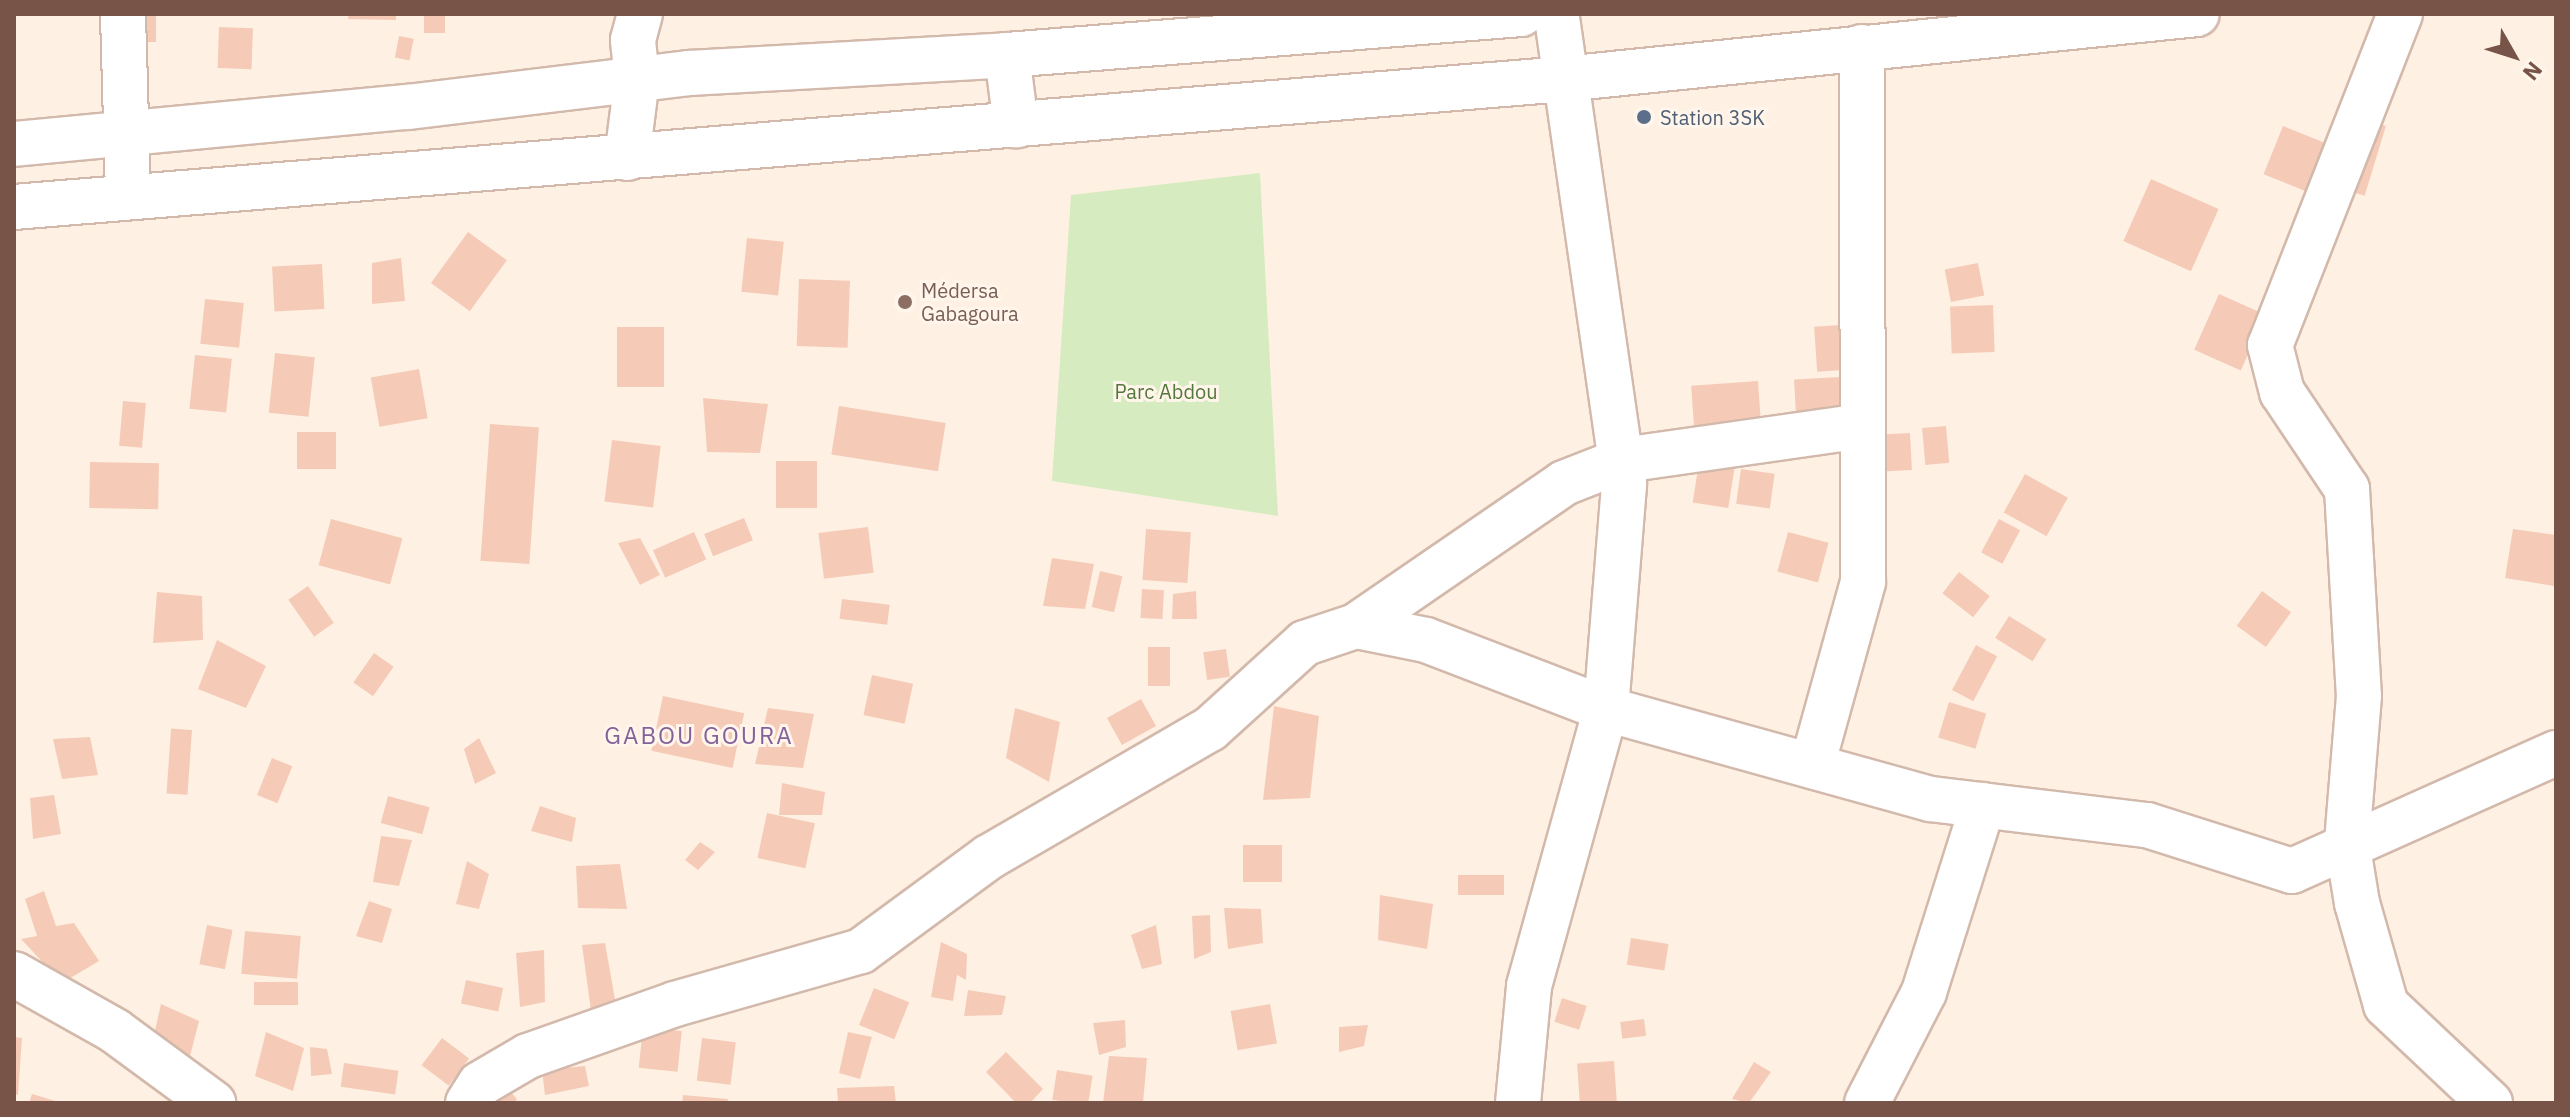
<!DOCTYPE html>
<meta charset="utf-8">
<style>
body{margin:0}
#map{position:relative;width:2570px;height:1117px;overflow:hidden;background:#fef1e3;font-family:"IBM Plex Sans",sans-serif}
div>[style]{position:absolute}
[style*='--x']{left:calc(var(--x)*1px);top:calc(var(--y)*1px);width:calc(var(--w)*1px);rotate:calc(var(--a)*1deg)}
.green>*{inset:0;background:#d6ecc0}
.building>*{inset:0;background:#f5cbb8;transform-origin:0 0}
.roads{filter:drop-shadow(2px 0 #d2b9ab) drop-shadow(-2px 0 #d2b9ab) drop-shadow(0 2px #d2b9ab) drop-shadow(0 -2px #d2b9ab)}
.street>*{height:44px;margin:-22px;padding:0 22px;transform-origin:22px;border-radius:22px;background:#fff}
.secondary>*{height:44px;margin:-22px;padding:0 22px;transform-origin:22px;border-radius:22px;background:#fff}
.dots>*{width:22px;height:22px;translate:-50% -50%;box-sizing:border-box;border:4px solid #fff5ea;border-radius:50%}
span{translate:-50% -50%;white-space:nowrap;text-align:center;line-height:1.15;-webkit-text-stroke:6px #fff5ea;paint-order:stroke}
.service-label{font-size:20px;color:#4e5e75}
.left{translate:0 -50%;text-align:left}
.education-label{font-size:20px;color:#785e54}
.park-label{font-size:20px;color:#53783c}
.quarter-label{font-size:24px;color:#83629b;letter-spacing:2px}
.frame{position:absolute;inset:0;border:16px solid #775447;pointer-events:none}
.north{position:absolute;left:2474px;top:16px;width:80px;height:80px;-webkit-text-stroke:6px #fff5ea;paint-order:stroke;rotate:129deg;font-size:22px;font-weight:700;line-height:32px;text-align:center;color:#775447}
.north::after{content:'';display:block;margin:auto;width:28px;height:36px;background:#775447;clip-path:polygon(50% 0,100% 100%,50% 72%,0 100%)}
</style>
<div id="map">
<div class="green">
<div style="clip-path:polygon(1260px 173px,1278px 516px,1052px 481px,1071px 195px)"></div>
</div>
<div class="building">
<div style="left:118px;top:14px;width:38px;height:28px"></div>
<div style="clip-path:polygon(349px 14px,396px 14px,396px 20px,348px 19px)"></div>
<div style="left:424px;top:14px;width:21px;height:19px"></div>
<div style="left:219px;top:27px;width:34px;height:41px;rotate:2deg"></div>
<div style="left:399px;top:36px;width:15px;height:22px;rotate:11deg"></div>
<div style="left:2363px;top:119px;width:24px;height:73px;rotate:17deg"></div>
<div style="left:2283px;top:126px;width:53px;height:52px;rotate:22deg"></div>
<div style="left:2151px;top:179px;width:74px;height:68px;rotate:24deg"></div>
<div style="left:468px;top:232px;width:48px;height:63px;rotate:36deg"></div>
<div style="left:747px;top:238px;width:37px;height:54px;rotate:6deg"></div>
<div style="clip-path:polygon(401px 258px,405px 301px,372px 304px,372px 263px)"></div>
<div style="left:1978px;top:263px;width:33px;height:34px;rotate:79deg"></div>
<div style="left:322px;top:264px;width:45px;height:50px;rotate:87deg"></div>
<div style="left:799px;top:279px;width:51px;height:67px;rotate:2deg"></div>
<div style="left:2219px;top:294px;width:51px;height:61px;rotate:24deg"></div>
<div style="left:205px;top:299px;width:39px;height:45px;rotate:6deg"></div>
<div style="left:1993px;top:305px;width:47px;height:43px;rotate:88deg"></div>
<div style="left:1840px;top:325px;width:45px;height:26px;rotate:86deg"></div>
<div style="left:617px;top:327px;width:47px;height:60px"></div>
<div style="left:275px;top:353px;width:40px;height:60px;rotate:6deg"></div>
<div style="left:195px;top:355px;width:37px;height:54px;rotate:6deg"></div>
<div style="left:419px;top:369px;width:50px;height:49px;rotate:80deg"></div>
<div style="left:1841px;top:377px;width:43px;height:47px;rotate:87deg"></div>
<div style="left:1758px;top:381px;width:45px;height:67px;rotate:86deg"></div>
<div style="clip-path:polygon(703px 398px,768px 404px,760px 453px,707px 452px)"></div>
<div style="left:123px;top:401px;width:23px;height:45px;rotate:5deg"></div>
<div style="left:839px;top:406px;width:108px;height:49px;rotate:9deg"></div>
<div style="left:490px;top:424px;width:49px;height:137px;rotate:4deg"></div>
<div style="left:1946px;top:426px;width:37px;height:24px;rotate:85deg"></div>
<div style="left:336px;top:432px;width:37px;height:39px;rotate:90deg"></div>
<div style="left:1910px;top:433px;width:37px;height:34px;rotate:87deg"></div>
<div style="left:612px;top:440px;width:49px;height:62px;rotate:7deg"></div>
<div style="left:1700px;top:456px;width:36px;height:47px;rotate:9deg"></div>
<div style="left:776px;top:461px;width:41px;height:47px"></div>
<div style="left:90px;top:462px;width:69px;height:46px;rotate:1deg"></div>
<div style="left:1741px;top:469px;width:34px;height:35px;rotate:8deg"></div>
<div style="left:2025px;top:474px;width:49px;height:44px;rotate:29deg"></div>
<div style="left:744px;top:518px;width:24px;height:43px;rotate:68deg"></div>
<div style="left:331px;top:519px;width:74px;height:48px;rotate:15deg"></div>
<div style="left:1999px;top:519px;width:24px;height:38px;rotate:28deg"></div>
<div style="left:868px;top:527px;width:46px;height:50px;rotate:83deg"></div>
<div style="left:1146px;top:529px;width:45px;height:51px;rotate:4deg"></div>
<div style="clip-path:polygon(2513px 529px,2556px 535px,2554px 586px,2505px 578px)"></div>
<div style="left:694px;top:532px;width:30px;height:45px;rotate:66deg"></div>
<div style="left:1788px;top:532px;width:42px;height:41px;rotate:15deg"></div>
<div style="clip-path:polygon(640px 538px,660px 575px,640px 585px,618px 543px)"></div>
<div style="clip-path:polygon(1052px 558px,1094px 564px,1085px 609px,1043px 606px)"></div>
<div style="left:1100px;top:571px;width:23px;height:37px;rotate:13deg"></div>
<div style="left:1959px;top:572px;width:39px;height:27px;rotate:38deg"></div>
<div style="left:308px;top:586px;width:45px;height:24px;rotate:55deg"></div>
<div style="left:1142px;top:589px;width:22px;height:29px;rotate:3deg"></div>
<div style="clip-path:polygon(1196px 591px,1197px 619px,1172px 619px,1173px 594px)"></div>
<div style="left:2262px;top:591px;width:36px;height:43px;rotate:36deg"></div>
<div style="clip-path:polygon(157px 592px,202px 596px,203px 640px,153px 643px)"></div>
<div style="left:842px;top:599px;width:48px;height:20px;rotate:7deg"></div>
<div style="left:2009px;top:616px;width:44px;height:26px;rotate:32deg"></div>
<div style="clip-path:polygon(217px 640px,266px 666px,246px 708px,198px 689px)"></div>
<div style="left:1976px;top:645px;width:24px;height:51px;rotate:28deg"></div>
<div style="left:1148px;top:647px;width:22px;height:39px"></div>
<div style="left:1226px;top:649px;width:28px;height:23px;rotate:82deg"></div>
<div style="left:374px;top:653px;width:24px;height:36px;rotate:35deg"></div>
<div style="left:872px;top:675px;width:42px;height:41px;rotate:12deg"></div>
<div style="left:663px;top:696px;width:83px;height:56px;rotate:12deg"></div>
<div style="left:1141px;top:699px;width:31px;height:39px;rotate:61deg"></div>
<div style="left:1949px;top:702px;width:39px;height:37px;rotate:17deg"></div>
<div style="clip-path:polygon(1274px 706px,1319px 716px,1310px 798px,1263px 800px)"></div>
<div style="clip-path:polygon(768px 708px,814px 714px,803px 768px,755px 764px)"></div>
<div style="clip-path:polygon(1015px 708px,1060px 722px,1049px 782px,1006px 758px)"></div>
<div style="left:192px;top:730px;width:65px;height:21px;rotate:94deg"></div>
<div style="clip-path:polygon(90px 737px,98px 775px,62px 779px,53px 739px)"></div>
<div style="clip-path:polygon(479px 738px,496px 773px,475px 784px,464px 749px)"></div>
<div style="left:272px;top:758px;width:22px;height:40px;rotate:22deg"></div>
<div style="clip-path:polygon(782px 783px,825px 792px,822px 815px,779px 815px)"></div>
<div style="clip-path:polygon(54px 795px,61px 834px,33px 839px,30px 798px)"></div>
<div style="left:388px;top:796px;width:43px;height:28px;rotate:15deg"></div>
<div style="clip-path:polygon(540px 806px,576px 818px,572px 842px,531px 831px)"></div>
<div style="left:767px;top:813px;width:49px;height:46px;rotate:12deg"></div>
<div style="clip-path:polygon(381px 836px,412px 840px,399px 886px,373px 882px)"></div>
<div style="clip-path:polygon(700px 842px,715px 852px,698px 870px,685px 860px)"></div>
<div style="left:1243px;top:845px;width:39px;height:37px"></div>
<div style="clip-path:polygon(467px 861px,489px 874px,479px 909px,456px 904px)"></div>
<div style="clip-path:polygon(620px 864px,627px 909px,578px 908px,576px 866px)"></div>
<div style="left:1504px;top:875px;width:20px;height:46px;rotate:90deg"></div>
<div style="clip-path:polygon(44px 891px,56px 926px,74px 923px,99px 961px,62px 983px,21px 939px,37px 936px,25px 899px)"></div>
<div style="clip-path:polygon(1380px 895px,1433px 904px,1427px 949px,1378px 940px)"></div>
<div style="clip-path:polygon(369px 901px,392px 909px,382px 943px,356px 936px)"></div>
<div style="clip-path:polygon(1224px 908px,1261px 909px,1263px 943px,1228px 949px)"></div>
<div style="clip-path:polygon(1210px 915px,1211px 952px,1194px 959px,1192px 916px)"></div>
<div style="left:207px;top:925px;width:26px;height:40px;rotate:11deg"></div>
<div style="clip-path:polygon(1156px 925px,1162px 964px,1142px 969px,1131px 935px)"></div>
<div style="left:245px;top:931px;width:56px;height:43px;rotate:5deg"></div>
<div style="left:1631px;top:938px;width:38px;height:27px;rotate:9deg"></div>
<div style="clip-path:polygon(941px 942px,967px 954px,966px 980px,957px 975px,953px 1001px,931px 997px)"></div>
<div style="clip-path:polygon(605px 943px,616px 1005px,591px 1011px,582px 945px)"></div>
<div style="clip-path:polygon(544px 950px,545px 1002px,520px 1007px,516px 953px)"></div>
<div style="left:466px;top:980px;width:38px;height:24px;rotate:12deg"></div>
<div style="left:298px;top:982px;width:23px;height:44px;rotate:90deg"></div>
<div style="left:874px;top:988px;width:38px;height:40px;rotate:22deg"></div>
<div style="clip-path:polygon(968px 990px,1006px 996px,1002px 1015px,964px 1016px)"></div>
<div style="left:1562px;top:998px;width:26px;height:25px;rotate:18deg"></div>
<div style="clip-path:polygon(161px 1004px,199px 1021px,188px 1064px,151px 1048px)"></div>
<div style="left:1270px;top:1004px;width:40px;height:40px;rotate:80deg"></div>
<div style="left:1644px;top:1019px;width:17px;height:24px;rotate:83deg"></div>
<div style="clip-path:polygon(1125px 1020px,1126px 1047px,1099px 1055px,1093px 1023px)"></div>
<div style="clip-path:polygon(1368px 1025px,1364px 1046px,1339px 1052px,1339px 1027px)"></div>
<div style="left:643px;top:1027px;width:39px;height:41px;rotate:6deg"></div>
<div style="clip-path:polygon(266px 1032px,304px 1048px,293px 1091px,255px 1076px)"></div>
<div style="clip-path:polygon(848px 1032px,872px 1037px,860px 1079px,839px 1073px)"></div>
<div style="clip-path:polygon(14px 1037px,22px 1038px,18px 1095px,14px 1094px)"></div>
<div style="left:442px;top:1038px;width:34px;height:34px;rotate:37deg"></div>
<div style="left:702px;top:1038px;width:34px;height:43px;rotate:7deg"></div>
<div style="clip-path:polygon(310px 1047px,327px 1049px,332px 1074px,311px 1076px)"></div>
<div style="clip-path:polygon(1006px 1052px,1043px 1089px,1030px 1103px,1016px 1103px,986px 1072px)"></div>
<div style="clip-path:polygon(1109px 1056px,1147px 1058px,1143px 1103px,1103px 1103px)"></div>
<div style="left:1614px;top:1061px;width:42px;height:37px;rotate:86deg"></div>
<div style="clip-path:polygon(1754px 1062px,1771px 1072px,1749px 1103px,1732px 1099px)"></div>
<div style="left:344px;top:1063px;width:55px;height:24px;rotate:8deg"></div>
<div style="clip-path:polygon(585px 1066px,589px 1086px,545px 1095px,542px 1070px)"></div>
<div style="left:1057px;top:1070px;width:36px;height:30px;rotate:9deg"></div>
<div style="clip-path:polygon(894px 1086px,896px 1103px,838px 1103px,837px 1088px)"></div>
<div style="clip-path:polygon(508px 1089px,517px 1099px,514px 1103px,491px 1103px)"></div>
<div style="clip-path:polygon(32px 1094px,59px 1102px,59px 1103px,29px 1103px)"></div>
<div style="clip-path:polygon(683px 1095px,728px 1099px,727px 1103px,682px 1103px)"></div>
</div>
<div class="roads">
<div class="street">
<div style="--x:123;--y:14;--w:180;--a:88.4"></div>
<div style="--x:2400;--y:14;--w:356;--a:111.4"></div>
<div style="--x:2270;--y:345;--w:49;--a:75.7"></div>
<div style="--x:2282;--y:392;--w:117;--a:56.2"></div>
<div style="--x:2347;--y:489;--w:207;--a:86.7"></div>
<div style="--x:2359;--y:696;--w:146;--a:94.7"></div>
<div style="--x:2347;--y:842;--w:62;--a:80.7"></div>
<div style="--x:2357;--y:903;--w:106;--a:74.1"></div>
<div style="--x:2386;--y:1005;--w:143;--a:43.3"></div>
<div style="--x:627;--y:158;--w:80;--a:-82.8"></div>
<div style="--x:637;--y:79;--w:39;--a:-96"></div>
<div style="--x:633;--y:40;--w:27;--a:-75"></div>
<div style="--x:1356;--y:626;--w:252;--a:-34.5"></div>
<div style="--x:1564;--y:483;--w:63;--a:-21.3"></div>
<div style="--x:1623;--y:460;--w:241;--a:-8.1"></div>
<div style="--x:1812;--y:766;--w:191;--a:-74.5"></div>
<div style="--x:1863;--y:582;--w:535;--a:-90.11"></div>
<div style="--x:14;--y:974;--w:116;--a:29.4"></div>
<div style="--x:115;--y:1031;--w:122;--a:36.3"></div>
<div style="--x:468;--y:1103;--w:22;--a:-58"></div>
<div style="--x:480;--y:1084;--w:56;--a:-30.3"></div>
<div style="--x:528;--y:1056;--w:156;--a:-19.5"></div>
<div style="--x:675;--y:1004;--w:193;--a:-15.9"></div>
<div style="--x:861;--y:951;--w:159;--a:-36.3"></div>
<div style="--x:989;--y:857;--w:255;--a:-30.1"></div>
<div style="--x:1210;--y:729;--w:128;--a:-42.2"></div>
<div style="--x:1305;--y:643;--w:54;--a:-18.4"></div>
<div style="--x:1356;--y:626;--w:71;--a:11.3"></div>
<div style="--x:1426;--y:640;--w:193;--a:21"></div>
<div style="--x:1606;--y:709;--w:337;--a:15.5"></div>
<div style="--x:1931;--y:799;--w:218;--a:6.9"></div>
<div style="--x:2147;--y:825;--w:152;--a:17.6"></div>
<div style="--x:2292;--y:871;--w:289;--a:-24.1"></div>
<div style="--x:1518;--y:1103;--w:118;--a:-84.6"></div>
<div style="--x:1529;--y:986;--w:288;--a:-74.5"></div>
<div style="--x:1606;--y:709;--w:227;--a:-85.4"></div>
<div style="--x:1624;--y:483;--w:474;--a:-98.2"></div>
<div style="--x:1867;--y:1103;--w:125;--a:-62.8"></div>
<div style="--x:1924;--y:992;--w:196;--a:-72.5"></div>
</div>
<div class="secondary">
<div style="--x:1007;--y:55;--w:71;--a:82.7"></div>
<div style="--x:14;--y:144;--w:396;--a:-5.4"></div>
<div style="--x:408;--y:107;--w:283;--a:-6.9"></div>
<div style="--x:689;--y:73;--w:319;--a:-3.2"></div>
<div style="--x:1007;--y:55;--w:516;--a:-4.56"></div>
<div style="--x:14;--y:207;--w:1555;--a:-4.72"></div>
<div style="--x:1564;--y:79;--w:636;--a:-5.86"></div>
</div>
</div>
<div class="dots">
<div style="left:1644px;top:117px;background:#5c6f8a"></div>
<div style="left:905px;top:302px;background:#8d6e63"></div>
</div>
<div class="service-label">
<span class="left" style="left:1660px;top:117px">Station 3SK</span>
</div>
<div class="education-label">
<span class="left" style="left:921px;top:302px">Médersa<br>Gabagoura</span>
</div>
<div class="park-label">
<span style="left:1166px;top:391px">Parc Abdou</span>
</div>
<div class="quarter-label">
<span style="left:699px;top:736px">GABOU GOURA</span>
</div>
<div class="frame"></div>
<div class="north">N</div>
</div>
